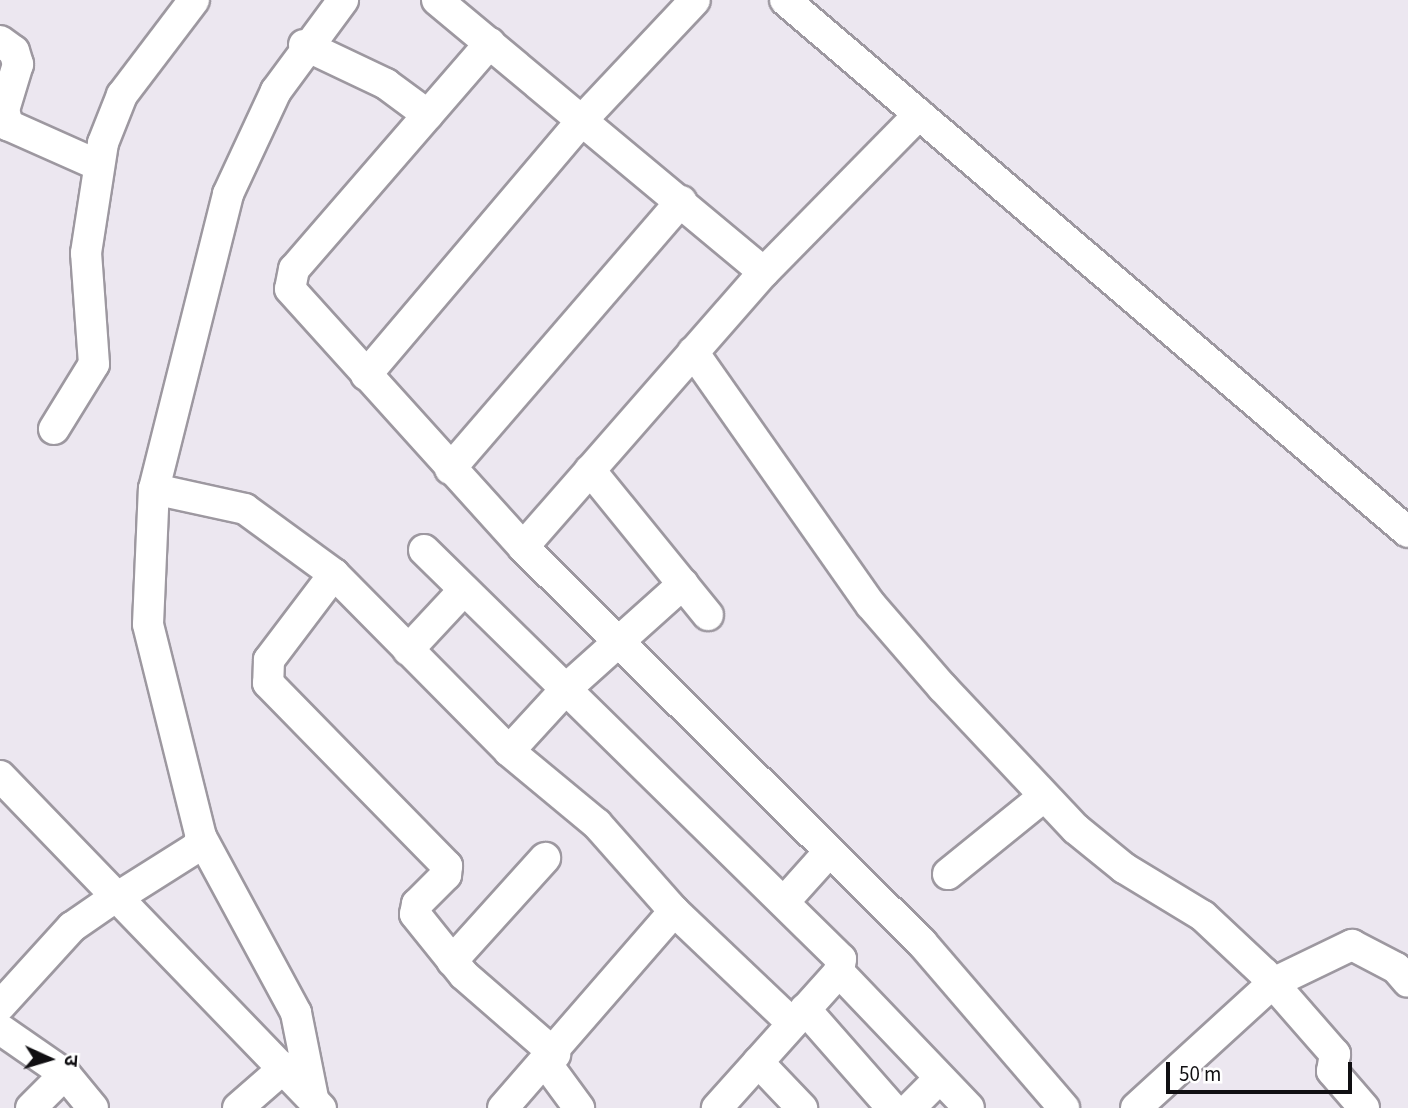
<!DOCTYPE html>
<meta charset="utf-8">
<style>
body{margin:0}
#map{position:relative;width:1408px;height:1108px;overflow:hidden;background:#ece7f0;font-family:"Source Sans 3","Noto Sans Devanagari",sans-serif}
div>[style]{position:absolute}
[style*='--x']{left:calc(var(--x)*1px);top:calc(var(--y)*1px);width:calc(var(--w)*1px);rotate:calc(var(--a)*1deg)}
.roads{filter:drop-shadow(2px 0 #9d98a0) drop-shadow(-2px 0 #9d98a0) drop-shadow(0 2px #9d98a0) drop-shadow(0 -2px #9d98a0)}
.minor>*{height:30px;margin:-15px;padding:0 15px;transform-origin:15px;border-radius:15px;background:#fff}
span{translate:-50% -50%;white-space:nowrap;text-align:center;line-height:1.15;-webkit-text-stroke:5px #fff;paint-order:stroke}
.north{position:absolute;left:14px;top:1024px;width:70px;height:70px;-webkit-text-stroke:5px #fff;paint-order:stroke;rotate:94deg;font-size:19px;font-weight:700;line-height:28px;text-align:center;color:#100f12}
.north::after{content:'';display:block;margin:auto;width:24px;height:32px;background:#100f12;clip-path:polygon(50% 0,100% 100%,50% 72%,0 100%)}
.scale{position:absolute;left:1166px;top:1062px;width:186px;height:32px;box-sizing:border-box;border:4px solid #100f12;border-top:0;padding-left:9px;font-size:21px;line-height:24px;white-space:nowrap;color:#100f12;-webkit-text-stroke:5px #fff;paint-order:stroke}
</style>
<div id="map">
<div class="roads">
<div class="minor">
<div style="--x:437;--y:0;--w:425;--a:39.8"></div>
<div style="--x:785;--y:0;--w:819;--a:40.5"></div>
<div style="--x:0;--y:41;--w:17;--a:36"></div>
<div style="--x:14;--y:51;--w:14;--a:73"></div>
<div style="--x:18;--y:64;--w:48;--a:106.9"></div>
<div style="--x:4;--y:110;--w:16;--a:75"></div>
<div style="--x:8;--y:125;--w:98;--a:24"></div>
<div style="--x:490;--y:43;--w:299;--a:130.9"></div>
<div style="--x:294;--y:269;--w:20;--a:101"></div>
<div style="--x:290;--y:289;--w:348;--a:47.9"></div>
<div style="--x:523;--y:547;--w:562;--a:44.78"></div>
<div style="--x:922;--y:943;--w:218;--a:49.3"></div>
<div style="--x:304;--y:45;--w:91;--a:25.4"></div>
<div style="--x:386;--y:84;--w:52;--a:36.4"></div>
<div style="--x:693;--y:352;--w:309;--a:54.9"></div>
<div style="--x:871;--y:605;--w:110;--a:49.1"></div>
<div style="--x:943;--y:688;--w:194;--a:46.7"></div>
<div style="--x:1076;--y:829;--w:62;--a:39.1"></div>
<div style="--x:1124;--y:868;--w:92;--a:31.3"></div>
<div style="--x:1203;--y:916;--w:83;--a:43.1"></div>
<div style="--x:1264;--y:973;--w:108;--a:48.8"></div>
<div style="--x:1335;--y:1054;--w:17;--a:100"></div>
<div style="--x:1332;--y:1071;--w:49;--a:49.1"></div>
<div style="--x:366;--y:375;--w:336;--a:-49.7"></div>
<div style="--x:583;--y:119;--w:163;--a:-46.7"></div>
<div style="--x:54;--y:429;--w:76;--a:-58.4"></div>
<div style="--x:94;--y:364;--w:111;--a:-94.1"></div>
<div style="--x:86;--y:253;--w:111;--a:-81.2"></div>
<div style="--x:103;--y:143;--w:52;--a:-68.4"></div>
<div style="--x:122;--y:95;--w:119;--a:-52.8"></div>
<div style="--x:450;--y:469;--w:354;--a:-49.2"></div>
<div style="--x:590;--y:470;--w:187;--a:50.9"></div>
<div style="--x:154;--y:489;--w:93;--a:12.4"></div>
<div style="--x:245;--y:509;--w:110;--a:36.1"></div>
<div style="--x:334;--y:574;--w:249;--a:45.3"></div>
<div style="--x:509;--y:751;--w:114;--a:39.7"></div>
<div style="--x:597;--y:824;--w:116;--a:48.5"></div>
<div style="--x:674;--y:911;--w:163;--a:43.5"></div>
<div style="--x:523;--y:547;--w:366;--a:-48.8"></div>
<div style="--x:764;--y:272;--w:221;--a:-45.5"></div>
<div style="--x:424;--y:550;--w:584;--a:44.45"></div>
<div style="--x:841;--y:959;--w:13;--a:99"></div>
<div style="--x:839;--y:972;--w:183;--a:131.9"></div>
<div style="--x:334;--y:574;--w:108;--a:127.1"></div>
<div style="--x:269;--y:660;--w:23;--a:92"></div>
<div style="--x:268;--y:683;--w:256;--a:45.6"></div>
<div style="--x:447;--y:866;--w:9;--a:96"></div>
<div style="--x:446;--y:875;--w:41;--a:135"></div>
<div style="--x:417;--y:904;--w:10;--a:101"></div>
<div style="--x:415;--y:914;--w:78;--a:51.2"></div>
<div style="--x:464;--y:975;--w:121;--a:41"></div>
<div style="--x:408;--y:650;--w:82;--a:-47"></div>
<div style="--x:509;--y:751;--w:86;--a:-47.4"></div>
<div style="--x:567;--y:688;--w:156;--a:-41.9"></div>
<div style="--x:0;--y:776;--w:462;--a:46"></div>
<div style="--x:201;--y:837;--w:200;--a:61.6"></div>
<div style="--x:296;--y:1013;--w:87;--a:78.7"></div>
<div style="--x:948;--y:874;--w:122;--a:-39"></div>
<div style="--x:118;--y:897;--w:93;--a:-32.3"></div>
<div style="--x:197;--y:847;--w:11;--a:-68"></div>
<div style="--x:201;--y:837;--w:219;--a:-104"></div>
<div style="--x:148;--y:624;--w:135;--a:-87.5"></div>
<div style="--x:154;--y:489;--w:304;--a:-75.9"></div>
<div style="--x:228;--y:194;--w:114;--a:-65"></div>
<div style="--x:276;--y:91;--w:113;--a:-53.6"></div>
<div style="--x:784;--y:902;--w:66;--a:-48.1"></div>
<div style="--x:452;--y:961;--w:139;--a:-47.9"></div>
<div style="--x:839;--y:972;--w:188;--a:46.3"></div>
<div style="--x:0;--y:1006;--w:107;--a:-47.7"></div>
<div style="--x:72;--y:927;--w:55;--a:-34.6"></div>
<div style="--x:805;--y:1009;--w:132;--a:48.7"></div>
<div style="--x:0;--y:1029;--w:79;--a:34.7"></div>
<div style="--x:65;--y:1074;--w:44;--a:50.5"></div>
<div style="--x:758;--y:1062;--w:64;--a:46.3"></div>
<div style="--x:546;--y:1063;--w:56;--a:53.7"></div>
<div style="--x:31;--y:1108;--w:48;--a:-45"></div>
<div style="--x:238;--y:1108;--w:62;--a:-41.1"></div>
<div style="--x:503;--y:1108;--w:261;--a:-49"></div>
<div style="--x:910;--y:1108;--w:40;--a:-45"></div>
<div style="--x:1136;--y:1108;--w:185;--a:-42.4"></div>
<div style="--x:1273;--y:983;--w:88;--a:-25.7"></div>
<div style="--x:1352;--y:945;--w:50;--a:27.6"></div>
<div style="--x:1396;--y:968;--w:18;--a:49"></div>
</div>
</div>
<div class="north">उ</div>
<div class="scale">50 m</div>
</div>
